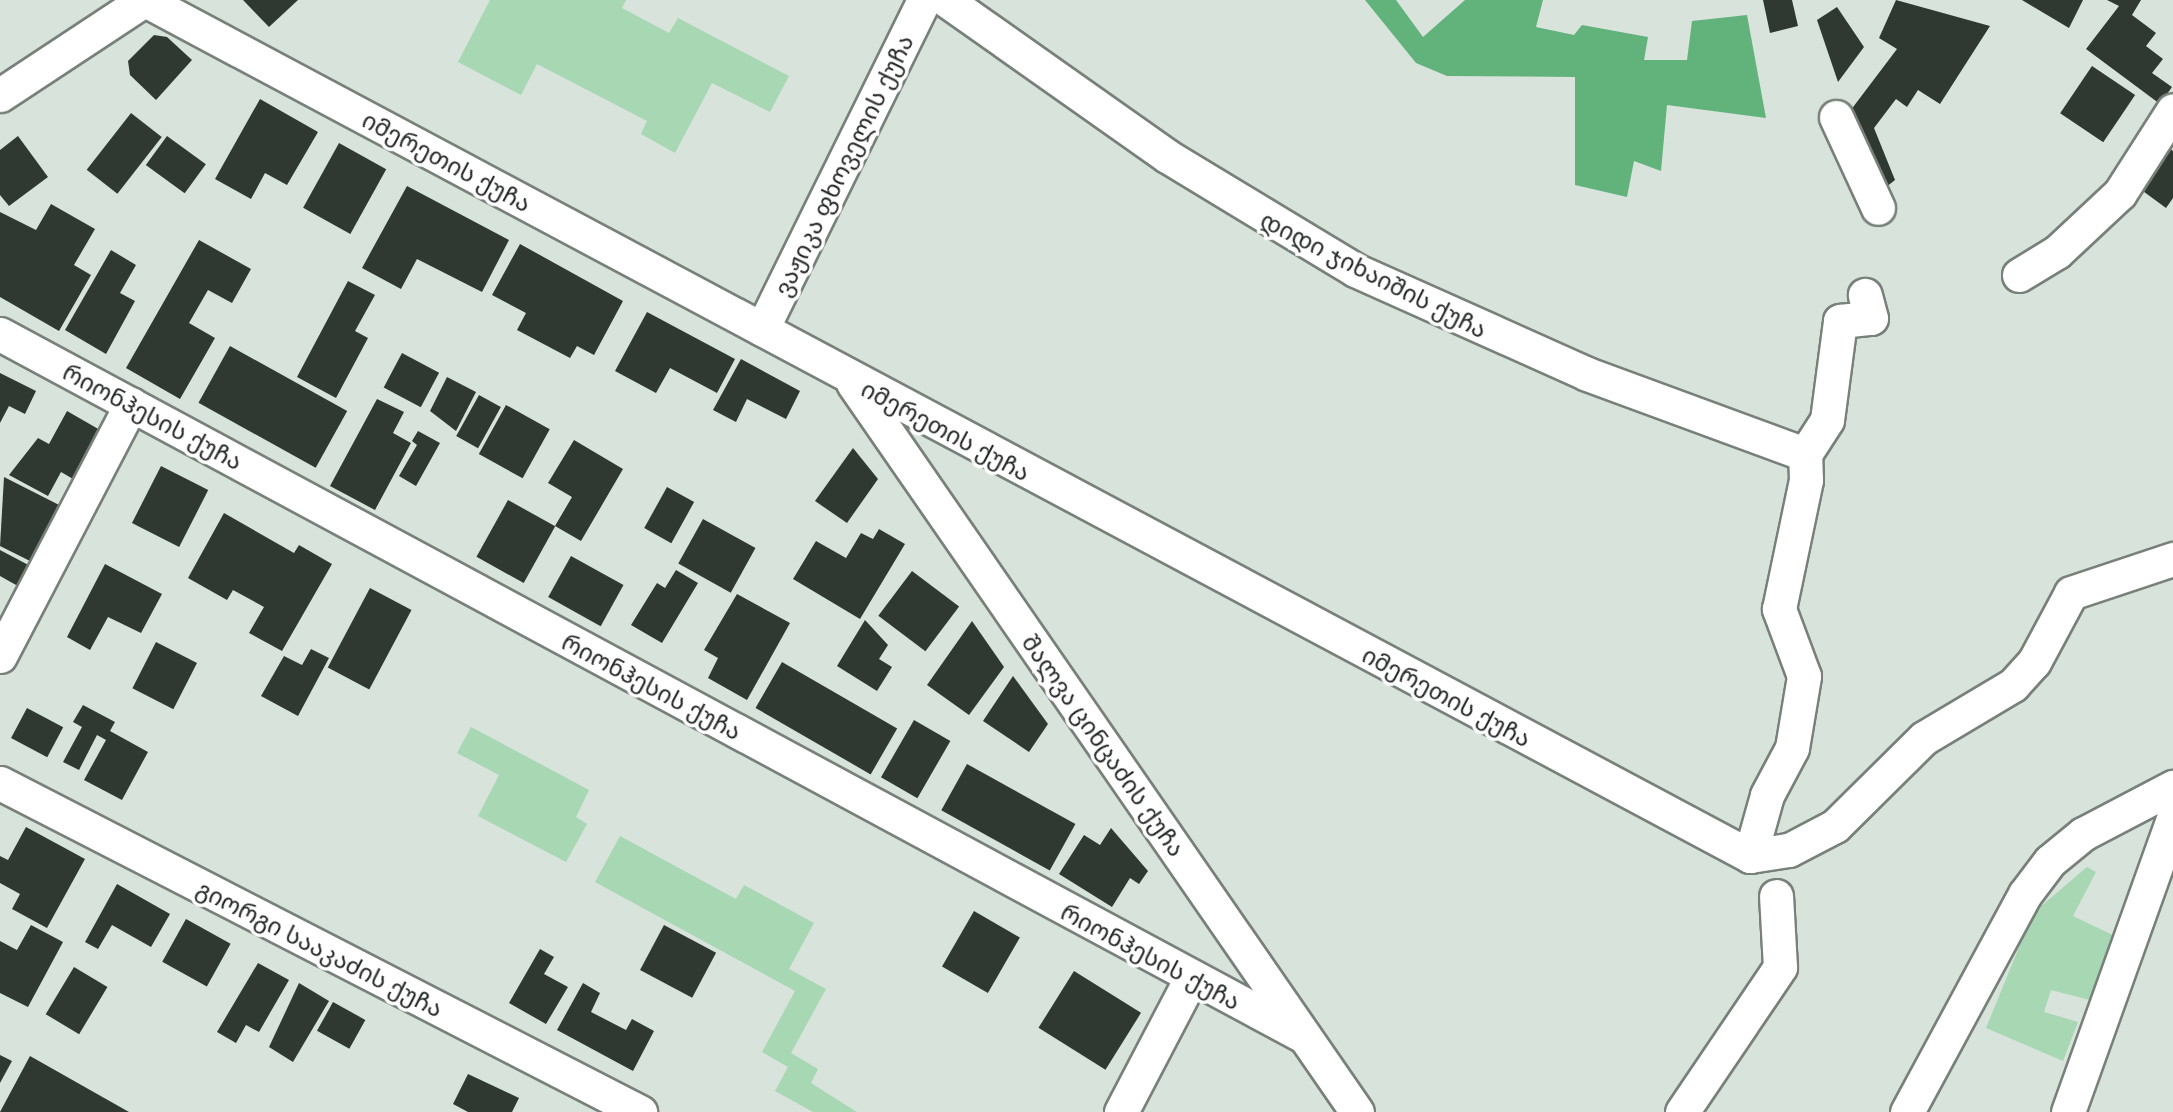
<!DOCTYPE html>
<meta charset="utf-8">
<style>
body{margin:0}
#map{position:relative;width:2173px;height:1112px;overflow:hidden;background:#d8e3db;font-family:"Open Sans","Noto Sans Georgian",sans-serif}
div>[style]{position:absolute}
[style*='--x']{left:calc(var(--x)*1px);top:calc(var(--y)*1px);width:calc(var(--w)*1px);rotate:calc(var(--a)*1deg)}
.green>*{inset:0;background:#a7d7b3}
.forest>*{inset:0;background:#62b27b}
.building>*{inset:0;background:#303832;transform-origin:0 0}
.roads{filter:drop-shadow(2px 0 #778179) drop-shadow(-2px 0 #778179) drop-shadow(0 2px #778179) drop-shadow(0 -2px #778179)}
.minor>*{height:33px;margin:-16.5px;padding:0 16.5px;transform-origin:16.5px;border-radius:16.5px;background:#fff}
span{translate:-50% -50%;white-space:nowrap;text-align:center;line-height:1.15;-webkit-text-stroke:7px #fff;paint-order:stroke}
.street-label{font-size:24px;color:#252926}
</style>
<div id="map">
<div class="green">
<div style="clip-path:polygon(490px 0,626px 0,622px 8px,669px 33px,678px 18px,789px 76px,770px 112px,712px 83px,675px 153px,641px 134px,647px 121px,537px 64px,521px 95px,458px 62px)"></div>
<div style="clip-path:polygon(471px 727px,589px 790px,576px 817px,587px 824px,566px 862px,478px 816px,499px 775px,457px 753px)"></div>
<div style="clip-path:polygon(620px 836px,736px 899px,744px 885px,814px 923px,789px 969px,826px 989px,791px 1053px,818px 1069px,811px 1083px,857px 1112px,813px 1112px,775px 1091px,788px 1067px,762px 1052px,795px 991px,595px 882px)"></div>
<div style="clip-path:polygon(2087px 867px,2096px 872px,2073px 916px,2117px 937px,2090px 1000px,2051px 990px,2044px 1012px,2078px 1022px,2063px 1061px,1986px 1028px,2033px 913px)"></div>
</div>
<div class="forest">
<div style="clip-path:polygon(1365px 0,1396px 0,1423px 37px,1465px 0,1543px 0,1536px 27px,1574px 35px,1582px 25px,1648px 37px,1644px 60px,1687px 60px,1692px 21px,1747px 15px,1766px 118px,1667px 105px,1661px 171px,1634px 161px,1627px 197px,1575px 185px,1575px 77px,1447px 76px,1416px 63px)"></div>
</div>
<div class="building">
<div style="clip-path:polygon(243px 0,298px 0,269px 27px)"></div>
<div style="clip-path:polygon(1763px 0,1792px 0,1798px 26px,1770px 33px)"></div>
<div style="clip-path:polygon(1896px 0,1990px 26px,1940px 104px,1918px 90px,1907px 107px,1896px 99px,1874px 128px,1895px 180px,1885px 188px,1841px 123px,1897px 49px,1879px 38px)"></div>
<div style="clip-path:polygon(2022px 0,2083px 0,2069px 28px)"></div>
<div style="clip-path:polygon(2107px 0,2141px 0,2132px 15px,2156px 33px,2146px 46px,2163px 59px,2152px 73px,2172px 87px,2160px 104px,2086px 49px,2119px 6px)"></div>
<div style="clip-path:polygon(1837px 7px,1864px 47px,1838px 82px,1817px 20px)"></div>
<div style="clip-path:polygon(154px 35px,167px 37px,192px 60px,156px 100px,130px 75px,128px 61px)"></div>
<div style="left:2092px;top:66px;width:52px;height:57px;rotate:34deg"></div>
<div style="clip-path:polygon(260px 99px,318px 132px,287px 185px,265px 173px,251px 199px,215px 179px)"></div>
<div style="left:131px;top:113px;width:39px;height:72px;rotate:38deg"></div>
<div style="clip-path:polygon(18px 136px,48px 177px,9px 206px,0 195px,0 150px)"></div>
<div style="left:167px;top:136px;width:48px;height:36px;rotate:36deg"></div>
<div style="left:339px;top:143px;width:54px;height:74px;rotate:29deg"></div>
<div style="clip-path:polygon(2166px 146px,2173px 151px,2173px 198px,2166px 208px,2136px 186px)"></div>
<div style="clip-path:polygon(407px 186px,509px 240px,482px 292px,417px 259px,401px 289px,362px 268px)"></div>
<div style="clip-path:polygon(51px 204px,95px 229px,74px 265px,91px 275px,59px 331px,0 297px,0 212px,36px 230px)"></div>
<div style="clip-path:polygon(199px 240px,251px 269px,232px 303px,208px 290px,189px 323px,215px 338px,180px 399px,126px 368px)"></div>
<div style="clip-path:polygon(520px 244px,623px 301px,594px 355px,577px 346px,570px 358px,517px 330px,526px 313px,492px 295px)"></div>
<div style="clip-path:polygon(111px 250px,136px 265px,120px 293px,135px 301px,106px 354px,65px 330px)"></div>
<div style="clip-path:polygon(348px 281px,375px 295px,355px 331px,368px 338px,336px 398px,297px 377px)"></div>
<div style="clip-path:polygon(647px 312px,735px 359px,717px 393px,670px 368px,656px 393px,615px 371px)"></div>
<div style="left:230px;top:346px;width:134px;height:65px;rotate:29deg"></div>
<div style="left:402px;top:353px;width:42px;height:39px;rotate:28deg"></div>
<div style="clip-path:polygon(741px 359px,800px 391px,786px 419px,747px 399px,736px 422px,713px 410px)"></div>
<div style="clip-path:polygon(0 373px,36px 391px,25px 414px,9px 406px,0 423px)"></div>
<div style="clip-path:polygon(447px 377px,476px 392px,456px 431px,430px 411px)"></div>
<div style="left:479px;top:395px;width:25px;height:47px;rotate:29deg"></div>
<div style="clip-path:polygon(377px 399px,404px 412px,393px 433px,411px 443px,375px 510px,330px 486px)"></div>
<div style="left:506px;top:405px;width:50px;height:56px;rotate:29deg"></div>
<div style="clip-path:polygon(67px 411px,107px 434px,80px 483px,61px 472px,48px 496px,9px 475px,38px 438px,49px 444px)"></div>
<div style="clip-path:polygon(418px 431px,440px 443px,416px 486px,399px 476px,417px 445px,412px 441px)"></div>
<div style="clip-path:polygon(574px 440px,623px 469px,581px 541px,555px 526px,572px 497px,548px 483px)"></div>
<div style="clip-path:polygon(853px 448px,878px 479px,847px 523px,815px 501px)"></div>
<div style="left:161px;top:466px;width:53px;height:64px;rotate:27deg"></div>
<div style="clip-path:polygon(4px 477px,69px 510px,40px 566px,0 546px)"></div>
<div style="left:667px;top:487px;width:31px;height:47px;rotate:29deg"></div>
<div style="left:508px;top:500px;width:54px;height:65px;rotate:29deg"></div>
<div style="clip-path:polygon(224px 513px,294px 553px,299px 545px,332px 564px,282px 651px,249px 633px,264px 607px,233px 590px,227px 600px,188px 578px)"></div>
<div style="left:703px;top:519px;width:60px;height:51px;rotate:29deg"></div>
<div style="clip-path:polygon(879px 529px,905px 544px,860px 619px,793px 579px,816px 541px,846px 558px,861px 533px,873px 539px)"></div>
<div style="clip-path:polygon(0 550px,36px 569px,25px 590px,0 576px)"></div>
<div style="left:571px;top:556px;width:60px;height:47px;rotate:29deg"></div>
<div style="clip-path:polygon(105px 564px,162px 594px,141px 633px,108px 617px,90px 650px,67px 637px)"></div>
<div style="clip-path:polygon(676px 570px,698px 583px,662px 643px,631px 625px,657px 583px,665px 588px)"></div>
<div style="left:912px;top:571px;width:59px;height:56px;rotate:37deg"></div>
<div style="left:370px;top:588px;width:47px;height:90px;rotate:28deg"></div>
<div style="clip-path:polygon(737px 594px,790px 623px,747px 700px,708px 678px,718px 658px,704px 650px)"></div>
<div style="clip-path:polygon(865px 620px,888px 645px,879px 659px,892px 667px,877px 691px,837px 666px)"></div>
<div style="clip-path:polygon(972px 621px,1004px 667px,969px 715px,927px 685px)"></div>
<div style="left:156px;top:642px;width:46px;height:52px;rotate:27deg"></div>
<div style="clip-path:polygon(311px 649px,329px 658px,298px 716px,261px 696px,284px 656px,302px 665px)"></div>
<div style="left:782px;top:662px;width:133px;height:53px;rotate:30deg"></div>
<div style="clip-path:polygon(1013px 676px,1048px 724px,1029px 752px,983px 721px)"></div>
<div style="clip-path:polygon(83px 705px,115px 722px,110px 731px,148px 752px,122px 800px,84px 780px,106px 740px,97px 735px,79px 770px,63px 762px,82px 727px,73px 722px)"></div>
<div style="left:27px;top:708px;width:41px;height:34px;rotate:28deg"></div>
<div style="left:914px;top:720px;width:42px;height:66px;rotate:30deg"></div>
<div style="left:967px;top:764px;width:124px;height:53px;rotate:29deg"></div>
<div style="clip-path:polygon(26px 827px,85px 859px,47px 928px,12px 909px,20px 894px,0 883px,0 856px,8px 860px)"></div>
<div style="clip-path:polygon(1111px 828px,1148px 871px,1139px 884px,1130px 878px,1112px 907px,1059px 874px,1084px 835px,1100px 845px)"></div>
<div style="clip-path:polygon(117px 884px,170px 914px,151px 947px,112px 925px,98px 949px,85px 942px)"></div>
<div style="left:974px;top:911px;width:53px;height:64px;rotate:30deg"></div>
<div style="left:186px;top:919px;width:51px;height:49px;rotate:29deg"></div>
<div style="clip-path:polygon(31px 925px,63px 942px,28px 1007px,0 993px,0 941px,17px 950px)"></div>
<div style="left:664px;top:925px;width:59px;height:51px;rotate:28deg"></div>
<div style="clip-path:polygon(540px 949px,554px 957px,544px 974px,568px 987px,546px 1024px,509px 1003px)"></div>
<div style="clip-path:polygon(258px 963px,289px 980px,259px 1032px,246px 1025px,236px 1043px,217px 1032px)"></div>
<div style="left:74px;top:967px;width:39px;height:55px;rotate:31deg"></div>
<div style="left:1074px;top:971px;width:79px;height:67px;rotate:32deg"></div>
<div style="clip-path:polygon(299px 983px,329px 1001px,293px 1062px,269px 1047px)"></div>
<div style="clip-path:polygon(583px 983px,600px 993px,591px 1012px,626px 1030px,632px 1019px,654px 1031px,633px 1071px,557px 1030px)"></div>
<div style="left:333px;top:1002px;width:37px;height:33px;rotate:29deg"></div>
<div style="clip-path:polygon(0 1055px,12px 1061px,0 1083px)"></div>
<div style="clip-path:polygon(30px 1056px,129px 1112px,0 1112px)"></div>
<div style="clip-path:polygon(468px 1074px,519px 1098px,512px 1112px,468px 1112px,453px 1104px)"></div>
</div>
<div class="roads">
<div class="minor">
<div style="--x:145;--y:0;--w:1819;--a:28.07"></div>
<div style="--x:1750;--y:856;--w:39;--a:-9"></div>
<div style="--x:1789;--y:850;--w:52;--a:-27.6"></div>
<div style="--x:1835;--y:826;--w:125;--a:-44.7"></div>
<div style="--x:1924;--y:738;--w:104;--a:-30.8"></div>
<div style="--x:2013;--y:685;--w:31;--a:-48"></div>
<div style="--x:2034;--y:662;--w:78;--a:-61.8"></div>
<div style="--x:2071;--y:593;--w:108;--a:-18.4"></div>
<div style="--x:946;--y:0;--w:271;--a:35.2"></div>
<div style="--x:1167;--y:156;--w:220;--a:31.2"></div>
<div style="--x:1355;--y:270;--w:254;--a:24.1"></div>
<div style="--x:1587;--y:374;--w:232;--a:20.2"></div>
<div style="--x:0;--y:95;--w:173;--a:-33.4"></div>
<div style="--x:1836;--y:117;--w:100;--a:65.2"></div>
<div style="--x:2019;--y:275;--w:44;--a:-31.2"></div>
<div style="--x:2057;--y:252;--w:86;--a:-43.1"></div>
<div style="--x:2120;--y:193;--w:98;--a:-57.4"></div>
<div style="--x:762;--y:329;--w:367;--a:-63.8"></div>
<div style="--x:0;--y:334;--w:1482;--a:28.31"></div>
<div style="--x:853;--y:383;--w:886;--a:55.34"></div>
<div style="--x:0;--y:656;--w:284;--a:-62.5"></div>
<div style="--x:0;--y:783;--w:720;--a:27.21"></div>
<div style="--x:1750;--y:856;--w:63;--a:-74.4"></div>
<div style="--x:1767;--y:795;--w:53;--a:-62"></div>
<div style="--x:1792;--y:748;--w:73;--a:-80.5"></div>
<div style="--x:1804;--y:676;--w:72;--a:-110.5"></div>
<div style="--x:1779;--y:609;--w:132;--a:-78.2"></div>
<div style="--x:1806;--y:480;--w:26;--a:-92"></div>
<div style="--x:1805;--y:454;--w:40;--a:-57.1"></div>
<div style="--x:1827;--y:420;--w:100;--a:-82.5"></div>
<div style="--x:1840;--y:321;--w:31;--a:-6"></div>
<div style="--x:1871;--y:318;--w:24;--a:-105"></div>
<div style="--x:1121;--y:1112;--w:151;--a:-62.4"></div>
<div style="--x:1682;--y:1112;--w:175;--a:-55.9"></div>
<div style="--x:1780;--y:967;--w:71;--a:-93.2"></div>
<div style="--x:1907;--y:1112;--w:248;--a:-61.6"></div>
<div style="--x:2025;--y:894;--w:41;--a:-52.9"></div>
<div style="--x:2050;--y:861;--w:43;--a:-39.3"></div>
<div style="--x:2083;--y:834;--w:102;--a:-27.6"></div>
<div style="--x:2068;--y:1112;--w:312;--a:-70.3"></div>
</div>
</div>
<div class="street-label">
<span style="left:447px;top:161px;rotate:28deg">იმერეთის ქუჩა</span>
<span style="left:843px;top:165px;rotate:-64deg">ვაჟიკა ფხოველის ქუჩა</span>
<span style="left:1374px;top:274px;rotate:27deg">დიდი ჯიხაიშის ქუჩა</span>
<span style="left:153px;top:416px;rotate:28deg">რიონჰესის ქუჩა</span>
<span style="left:946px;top:430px;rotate:28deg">იმერეთის ქუჩა</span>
<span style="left:652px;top:686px;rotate:28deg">რიონჰესის ქუჩა</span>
<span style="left:1447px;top:696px;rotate:28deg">იმერეთის ქუჩა</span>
<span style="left:1104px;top:745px;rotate:55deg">შალვა ცინცაძის ქუჩა</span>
<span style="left:320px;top:948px;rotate:27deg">გიორგი სააკაძის ქუჩა</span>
<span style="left:1151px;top:956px;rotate:28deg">რიონჰესის ქუჩა</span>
</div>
</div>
